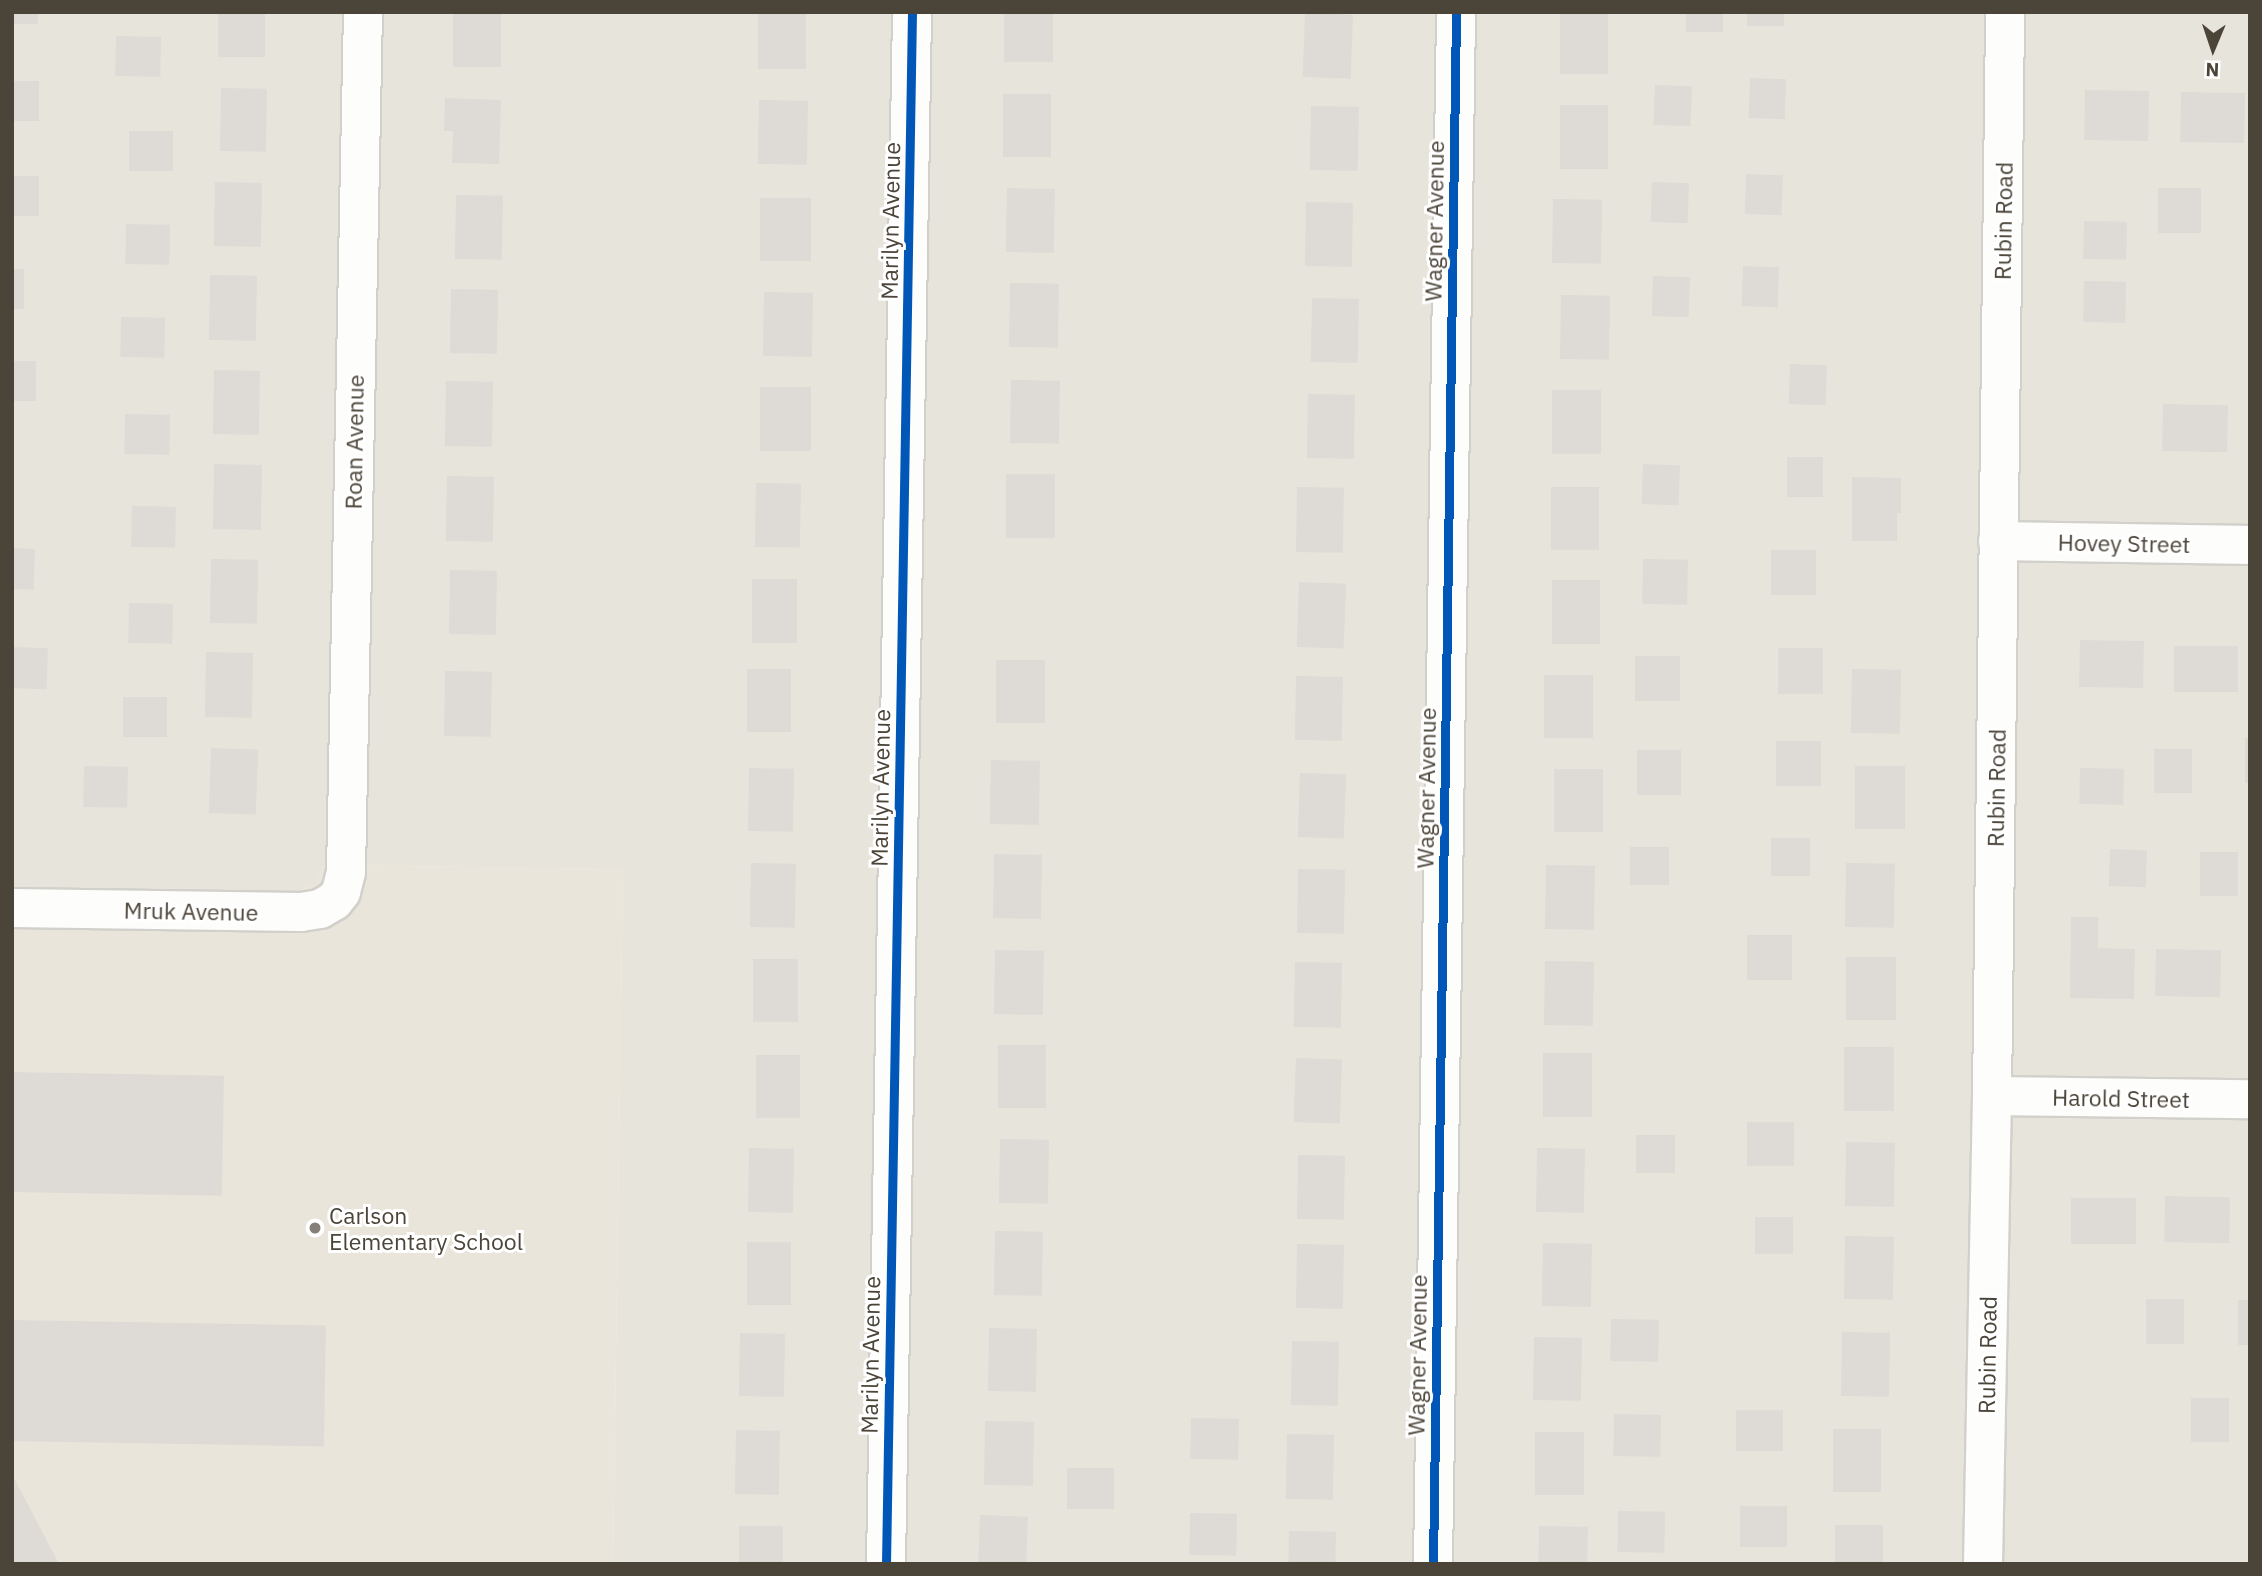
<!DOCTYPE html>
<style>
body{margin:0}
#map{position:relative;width:2262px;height:1576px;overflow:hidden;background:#f4f2ee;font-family:"IBM Plex Sans",sans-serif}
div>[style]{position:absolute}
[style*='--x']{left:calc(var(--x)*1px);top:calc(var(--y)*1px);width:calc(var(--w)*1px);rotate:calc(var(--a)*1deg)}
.residential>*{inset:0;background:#e7e4dc}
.education>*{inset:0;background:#eae5da}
.building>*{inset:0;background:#dedbd6;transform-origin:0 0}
.roads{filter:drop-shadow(2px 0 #d2d0cb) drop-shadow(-2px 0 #d2d0cb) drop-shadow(0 2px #d2d0cb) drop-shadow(0 -2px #d2d0cb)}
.street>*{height:38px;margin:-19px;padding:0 19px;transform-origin:19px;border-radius:19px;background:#fdfdfc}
.cycleway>*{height:9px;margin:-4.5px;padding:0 4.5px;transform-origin:4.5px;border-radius:4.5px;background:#0057b8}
.dots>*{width:19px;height:19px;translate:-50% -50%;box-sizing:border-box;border:4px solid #fff;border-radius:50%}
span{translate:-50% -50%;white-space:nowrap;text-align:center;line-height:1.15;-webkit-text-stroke:6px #fff;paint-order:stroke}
.street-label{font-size:23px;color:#4b4439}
.poi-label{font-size:23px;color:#4b4439}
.left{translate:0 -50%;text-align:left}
.frame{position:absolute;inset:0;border:14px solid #4b4439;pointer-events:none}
.north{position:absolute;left:2178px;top:14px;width:70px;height:70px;-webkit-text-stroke:5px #fff;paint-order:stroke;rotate:182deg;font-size:19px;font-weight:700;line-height:28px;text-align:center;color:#4b4439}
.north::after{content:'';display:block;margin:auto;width:24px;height:32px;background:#4b4439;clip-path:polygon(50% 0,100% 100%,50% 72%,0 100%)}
</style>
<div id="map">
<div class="residential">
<div style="clip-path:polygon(12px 12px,2250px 12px,2250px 1564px,613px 1564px,623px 869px,325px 865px,314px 885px,299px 891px,12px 888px)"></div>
</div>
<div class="education">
<div style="clip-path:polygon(325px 865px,623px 869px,613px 1564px,12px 1564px,12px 888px,299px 891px,314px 885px)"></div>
</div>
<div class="building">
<div style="left:12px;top:12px;width:26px;height:12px"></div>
<div style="left:218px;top:12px;width:47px;height:45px"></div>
<div style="left:453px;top:12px;width:48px;height:55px"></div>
<div style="left:758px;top:12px;width:48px;height:57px"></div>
<div style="left:1004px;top:12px;width:49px;height:50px"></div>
<div style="left:1560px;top:12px;width:48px;height:62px"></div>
<div style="left:1686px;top:12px;width:37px;height:20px"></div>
<div style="left:1747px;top:12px;width:37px;height:14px"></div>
<div style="left:1305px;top:13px;width:48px;height:64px;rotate:2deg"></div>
<div style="left:116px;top:36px;width:45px;height:40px;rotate:1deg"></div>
<div style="left:1750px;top:78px;width:36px;height:40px;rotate:2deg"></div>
<div style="left:12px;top:81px;width:27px;height:40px"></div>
<div style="left:1655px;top:85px;width:37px;height:40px;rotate:2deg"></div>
<div style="left:221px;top:88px;width:46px;height:63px;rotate:1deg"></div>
<div style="left:2085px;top:90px;width:64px;height:50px;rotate:1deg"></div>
<div style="left:2181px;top:92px;width:64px;height:50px;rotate:1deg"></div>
<div style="left:1003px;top:94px;width:48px;height:63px"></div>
<div style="clip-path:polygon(445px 98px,501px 100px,499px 164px,452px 163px,453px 131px,444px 131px)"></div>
<div style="left:759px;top:100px;width:49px;height:64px;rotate:1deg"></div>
<div style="left:1560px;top:105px;width:48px;height:64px"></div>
<div style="left:1311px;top:106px;width:48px;height:64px;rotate:1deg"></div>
<div style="left:129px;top:131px;width:44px;height:40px"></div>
<div style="left:1746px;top:174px;width:37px;height:40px;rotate:2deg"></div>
<div style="left:12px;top:176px;width:27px;height:40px"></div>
<div style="left:215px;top:182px;width:47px;height:64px;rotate:1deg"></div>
<div style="left:1652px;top:182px;width:37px;height:40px;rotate:2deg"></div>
<div style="left:1007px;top:188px;width:48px;height:64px;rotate:1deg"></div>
<div style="left:2158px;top:188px;width:43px;height:45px"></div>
<div style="left:456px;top:195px;width:47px;height:64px;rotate:1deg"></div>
<div style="left:760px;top:198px;width:51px;height:63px"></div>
<div style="left:1553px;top:199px;width:49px;height:64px;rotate:1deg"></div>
<div style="left:1306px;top:202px;width:47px;height:64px;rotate:1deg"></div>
<div style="left:2084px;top:221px;width:43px;height:38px;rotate:1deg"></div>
<div style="left:126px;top:224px;width:44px;height:40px;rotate:1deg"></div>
<div style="left:1743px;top:266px;width:36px;height:40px;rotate:2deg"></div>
<div style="left:12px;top:269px;width:12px;height:40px"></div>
<div style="left:210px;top:275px;width:47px;height:65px;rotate:1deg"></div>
<div style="left:1653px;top:276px;width:37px;height:40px;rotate:2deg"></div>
<div style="left:2084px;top:281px;width:42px;height:41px;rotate:1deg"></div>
<div style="left:1010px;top:283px;width:49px;height:64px;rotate:1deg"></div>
<div style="left:451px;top:289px;width:47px;height:64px;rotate:1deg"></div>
<div style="left:764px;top:292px;width:49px;height:64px;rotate:1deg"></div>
<div style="left:1561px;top:295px;width:49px;height:64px;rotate:1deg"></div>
<div style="left:1312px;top:298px;width:47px;height:64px;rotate:1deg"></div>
<div style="left:121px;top:317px;width:44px;height:40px;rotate:1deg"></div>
<div style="left:12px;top:361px;width:24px;height:40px"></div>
<div style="left:1790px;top:364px;width:37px;height:40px;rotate:2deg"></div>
<div style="left:214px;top:370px;width:46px;height:64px;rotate:1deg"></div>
<div style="left:1011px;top:380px;width:49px;height:63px;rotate:1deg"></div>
<div style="left:446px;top:381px;width:47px;height:65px;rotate:1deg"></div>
<div style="left:760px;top:387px;width:51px;height:64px"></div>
<div style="left:1552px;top:390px;width:49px;height:64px"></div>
<div style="left:1308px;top:394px;width:47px;height:64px;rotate:1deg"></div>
<div style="left:2163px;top:404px;width:65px;height:47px;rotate:1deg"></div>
<div style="left:125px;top:414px;width:45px;height:40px;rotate:1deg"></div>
<div style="left:1787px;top:457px;width:36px;height:40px"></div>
<div style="left:214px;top:464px;width:48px;height:65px;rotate:1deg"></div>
<div style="left:1643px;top:464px;width:37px;height:40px;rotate:2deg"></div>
<div style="left:1006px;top:474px;width:49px;height:64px"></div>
<div style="left:447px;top:476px;width:47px;height:65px;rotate:1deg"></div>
<div style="clip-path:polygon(1852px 477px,1901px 478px,1901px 513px,1897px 513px,1897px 541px,1852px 541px)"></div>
<div style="left:756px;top:483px;width:45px;height:64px;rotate:1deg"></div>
<div style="left:1297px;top:487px;width:47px;height:65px;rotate:1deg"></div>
<div style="left:1551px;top:487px;width:48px;height:63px"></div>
<div style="left:132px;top:506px;width:44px;height:41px;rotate:1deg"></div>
<div style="left:12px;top:548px;width:23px;height:41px;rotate:2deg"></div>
<div style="left:1771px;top:550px;width:45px;height:45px"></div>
<div style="left:211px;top:559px;width:47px;height:64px;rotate:1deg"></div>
<div style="left:1643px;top:559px;width:45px;height:45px;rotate:1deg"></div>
<div style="left:450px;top:570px;width:47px;height:64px;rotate:1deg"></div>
<div style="left:752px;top:579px;width:45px;height:64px"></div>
<div style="left:1552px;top:580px;width:48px;height:64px"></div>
<div style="left:1299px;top:582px;width:47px;height:65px;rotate:2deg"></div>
<div style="left:129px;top:603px;width:44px;height:40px;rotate:1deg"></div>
<div style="left:2080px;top:640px;width:64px;height:47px;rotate:1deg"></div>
<div style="left:2174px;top:646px;width:64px;height:46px"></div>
<div style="left:12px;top:647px;width:36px;height:41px;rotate:2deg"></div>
<div style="left:1778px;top:648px;width:45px;height:46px"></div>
<div style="left:206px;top:652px;width:47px;height:65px;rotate:1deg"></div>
<div style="left:1635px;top:656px;width:45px;height:45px"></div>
<div style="left:996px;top:660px;width:49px;height:63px"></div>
<div style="left:747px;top:669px;width:44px;height:63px"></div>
<div style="left:1852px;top:669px;width:49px;height:64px;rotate:1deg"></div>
<div style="left:445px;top:671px;width:47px;height:65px;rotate:1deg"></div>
<div style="left:1544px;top:675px;width:49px;height:63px"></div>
<div style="left:1296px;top:676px;width:47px;height:64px;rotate:1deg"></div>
<div style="left:123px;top:697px;width:44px;height:40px"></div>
<div style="left:2245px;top:738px;width:5px;height:45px"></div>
<div style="left:1776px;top:741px;width:45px;height:45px"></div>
<div style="left:211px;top:748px;width:47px;height:65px;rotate:2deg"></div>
<div style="left:2154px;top:749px;width:38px;height:44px"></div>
<div style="left:1637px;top:750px;width:44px;height:45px"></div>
<div style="left:991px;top:760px;width:49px;height:64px;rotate:1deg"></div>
<div style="left:84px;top:766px;width:44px;height:41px;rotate:1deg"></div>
<div style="left:1855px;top:766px;width:50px;height:63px"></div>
<div style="left:749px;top:768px;width:45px;height:63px;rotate:1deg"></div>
<div style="left:2080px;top:768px;width:44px;height:36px;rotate:1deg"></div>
<div style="left:1554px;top:769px;width:49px;height:63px"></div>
<div style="left:1300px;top:773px;width:46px;height:64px;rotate:2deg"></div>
<div style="left:1771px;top:838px;width:39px;height:38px"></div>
<div style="left:1630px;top:847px;width:39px;height:38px"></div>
<div style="left:2110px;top:849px;width:37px;height:37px;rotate:2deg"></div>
<div style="left:2200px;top:852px;width:38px;height:44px"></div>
<div style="left:994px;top:854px;width:48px;height:64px;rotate:1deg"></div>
<div style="left:751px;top:863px;width:45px;height:64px;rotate:1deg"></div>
<div style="left:1846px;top:863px;width:49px;height:64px;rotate:1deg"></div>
<div style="left:1546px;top:865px;width:49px;height:64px;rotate:1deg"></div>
<div style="left:1298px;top:869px;width:47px;height:64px;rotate:1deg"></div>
<div style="clip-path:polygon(2071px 917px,2098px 917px,2098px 948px,2135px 949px,2134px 999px,2070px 998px)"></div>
<div style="left:1747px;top:935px;width:45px;height:45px"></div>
<div style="left:2156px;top:949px;width:65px;height:47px;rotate:1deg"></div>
<div style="left:995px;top:950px;width:49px;height:64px;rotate:1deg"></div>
<div style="left:1846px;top:957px;width:50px;height:63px"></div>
<div style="left:753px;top:959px;width:45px;height:63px"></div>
<div style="left:1545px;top:961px;width:49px;height:64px;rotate:1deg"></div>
<div style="left:1295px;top:962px;width:47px;height:65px;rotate:1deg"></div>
<div style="left:998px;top:1045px;width:48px;height:63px"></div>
<div style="left:1844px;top:1047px;width:50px;height:64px"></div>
<div style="left:1543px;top:1053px;width:49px;height:64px"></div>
<div style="left:756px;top:1055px;width:44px;height:63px"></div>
<div style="left:1296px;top:1058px;width:46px;height:64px;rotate:2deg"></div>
<div style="left:12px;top:1072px;width:212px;height:120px;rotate:1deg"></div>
<div style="left:1747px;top:1122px;width:47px;height:44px"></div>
<div style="left:1675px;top:1135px;width:38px;height:39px;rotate:90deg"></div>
<div style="left:1000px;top:1139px;width:49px;height:64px;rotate:1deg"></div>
<div style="left:1846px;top:1142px;width:49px;height:64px;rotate:1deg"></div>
<div style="left:749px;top:1148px;width:45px;height:64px;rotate:1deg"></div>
<div style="left:1537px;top:1148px;width:48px;height:64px;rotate:1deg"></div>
<div style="left:1298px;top:1155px;width:47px;height:64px;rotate:1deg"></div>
<div style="left:2165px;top:1196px;width:65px;height:46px;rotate:1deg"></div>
<div style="left:2071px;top:1198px;width:65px;height:46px"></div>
<div style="left:1755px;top:1217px;width:38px;height:37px"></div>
<div style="left:995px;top:1231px;width:48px;height:64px;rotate:1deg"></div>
<div style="left:1845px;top:1236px;width:49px;height:63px;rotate:1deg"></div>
<div style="left:747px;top:1242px;width:44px;height:63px"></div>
<div style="left:1543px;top:1243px;width:49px;height:63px;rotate:1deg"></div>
<div style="left:1297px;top:1244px;width:47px;height:64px;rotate:1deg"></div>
<div style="left:2146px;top:1299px;width:38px;height:45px"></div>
<div style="left:2238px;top:1300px;width:12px;height:45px"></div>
<div style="left:1611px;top:1319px;width:48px;height:42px;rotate:1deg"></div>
<div style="left:12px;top:1320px;width:314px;height:121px;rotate:1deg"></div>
<div style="left:989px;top:1328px;width:48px;height:63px;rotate:1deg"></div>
<div style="left:1842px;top:1332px;width:48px;height:64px;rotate:1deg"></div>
<div style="left:740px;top:1333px;width:45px;height:63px;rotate:1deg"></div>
<div style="left:1534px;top:1337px;width:48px;height:63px;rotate:1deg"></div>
<div style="left:1292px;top:1341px;width:47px;height:64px;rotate:1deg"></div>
<div style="left:2191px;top:1398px;width:38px;height:44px"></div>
<div style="left:1736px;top:1410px;width:47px;height:41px"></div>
<div style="left:1614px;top:1414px;width:47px;height:42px;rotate:1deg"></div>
<div style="left:1191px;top:1418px;width:48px;height:41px;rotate:1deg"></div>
<div style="left:985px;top:1421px;width:49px;height:64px;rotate:1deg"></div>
<div style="left:1833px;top:1429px;width:48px;height:63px"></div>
<div style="left:736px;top:1430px;width:44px;height:64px;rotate:1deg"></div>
<div style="left:1535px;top:1432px;width:49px;height:63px"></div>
<div style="left:1287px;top:1434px;width:47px;height:65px;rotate:1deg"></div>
<div style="left:1067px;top:1468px;width:47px;height:41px"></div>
<div style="clip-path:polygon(12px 1474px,59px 1564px,12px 1564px)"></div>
<div style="left:1740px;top:1506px;width:47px;height:41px"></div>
<div style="left:1618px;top:1511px;width:47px;height:41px;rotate:1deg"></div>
<div style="left:1190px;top:1513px;width:47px;height:42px;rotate:1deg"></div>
<div style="left:980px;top:1515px;width:48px;height:49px;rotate:2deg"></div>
<div style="left:1835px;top:1525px;width:48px;height:39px"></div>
<div style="left:739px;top:1526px;width:44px;height:38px"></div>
<div style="left:1539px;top:1526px;width:49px;height:38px;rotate:1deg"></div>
<div style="left:1289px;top:1531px;width:47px;height:33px;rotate:1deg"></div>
</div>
<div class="roads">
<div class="street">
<div style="--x:1998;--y:541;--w:252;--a:0.9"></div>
<div style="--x:12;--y:908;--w:289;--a:0.8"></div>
<div style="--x:301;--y:912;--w:19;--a:-9"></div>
<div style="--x:320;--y:909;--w:16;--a:-30"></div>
<div style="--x:334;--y:901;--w:11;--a:-52"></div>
<div style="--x:341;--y:892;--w:21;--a:-76"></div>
<div style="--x:346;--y:872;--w:860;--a:-88.87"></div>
<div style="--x:1992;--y:1096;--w:258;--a:0.7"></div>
<div style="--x:886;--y:1564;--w:1552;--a:-89.04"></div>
<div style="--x:1433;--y:1564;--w:1552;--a:-89.15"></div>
<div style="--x:1983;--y:1564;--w:468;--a:-88.9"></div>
<div style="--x:1992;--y:1096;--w:1084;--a:-89.31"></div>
</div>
</div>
<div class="cycleway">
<div style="--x:886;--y:1564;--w:1552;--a:-89.04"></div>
<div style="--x:1433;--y:1564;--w:1552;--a:-89.15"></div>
</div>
<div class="dots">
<div style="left:315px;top:1228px;background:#868178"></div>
</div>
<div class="street-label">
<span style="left:890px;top:221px;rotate:-89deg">Marilyn Avenue</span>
<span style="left:1434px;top:221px;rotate:-89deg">Wagner Avenue</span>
<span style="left:2003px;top:221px;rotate:-89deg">Rubin Road</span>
<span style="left:354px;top:442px;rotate:-89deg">Roan Avenue</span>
<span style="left:2124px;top:543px;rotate:1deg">Hovey Street</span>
<span style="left:880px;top:788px;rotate:-89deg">Marilyn Avenue</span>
<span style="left:1426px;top:788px;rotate:-89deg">Wagner Avenue</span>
<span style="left:1996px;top:788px;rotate:-89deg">Rubin Road</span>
<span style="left:191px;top:911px;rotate:1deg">Mruk Avenue</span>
<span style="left:2121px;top:1098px;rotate:1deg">Harold Street</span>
<span style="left:870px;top:1355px;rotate:-89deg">Marilyn Avenue</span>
<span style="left:1417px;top:1355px;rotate:-89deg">Wagner Avenue</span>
<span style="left:1987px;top:1355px;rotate:-89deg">Rubin Road</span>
</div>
<div class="poi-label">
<span class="left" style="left:329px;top:1228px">Carlson<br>Elementary School</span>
</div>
<div class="frame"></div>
<div class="north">N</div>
</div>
